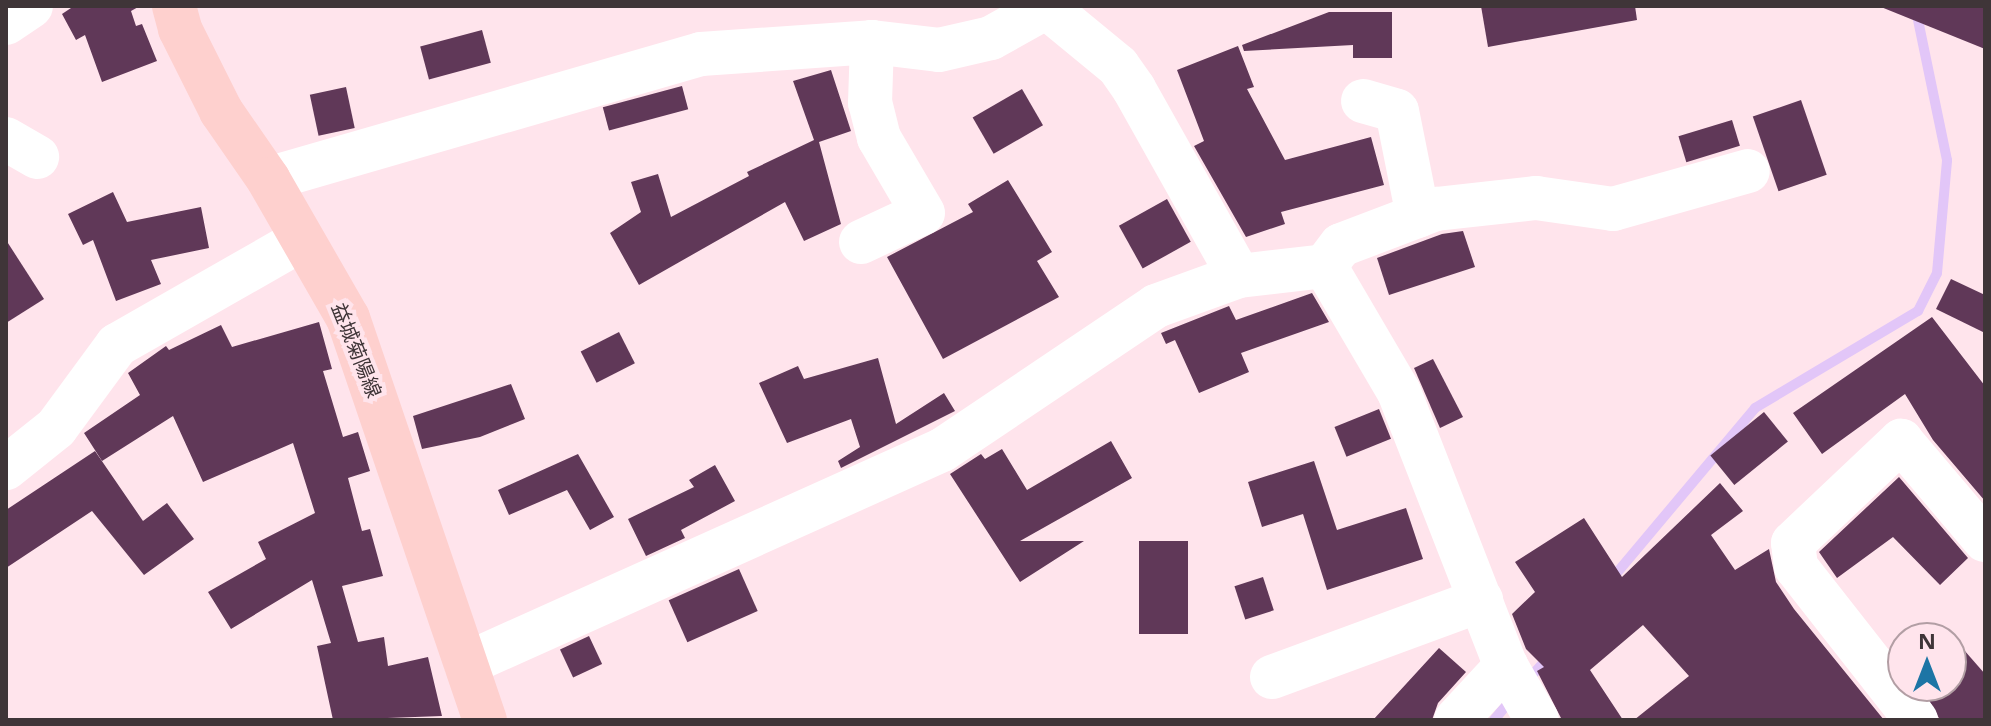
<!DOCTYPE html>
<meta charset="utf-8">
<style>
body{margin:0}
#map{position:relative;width:1991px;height:726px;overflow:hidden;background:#ffe4ec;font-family:"Open Sans","Noto Sans JP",sans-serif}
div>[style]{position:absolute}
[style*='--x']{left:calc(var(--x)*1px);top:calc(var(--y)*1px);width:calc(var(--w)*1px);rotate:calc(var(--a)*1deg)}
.stream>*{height:10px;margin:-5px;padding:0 5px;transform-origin:5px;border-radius:5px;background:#e2c6f8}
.building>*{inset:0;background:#603858;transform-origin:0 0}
.minor>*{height:44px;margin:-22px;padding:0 22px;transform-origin:22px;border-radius:22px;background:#fff}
.major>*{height:44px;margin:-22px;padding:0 22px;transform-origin:22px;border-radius:22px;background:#fed0ce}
span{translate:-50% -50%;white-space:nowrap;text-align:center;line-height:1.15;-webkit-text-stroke:8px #ffe4ec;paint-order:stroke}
.street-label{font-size:20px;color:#3f3538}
.frame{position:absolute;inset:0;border:8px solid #3f3538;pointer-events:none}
.north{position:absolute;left:1887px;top:622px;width:80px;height:80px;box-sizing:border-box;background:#ffe4ec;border:2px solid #b29ea4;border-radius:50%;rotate:0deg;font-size:22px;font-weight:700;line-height:32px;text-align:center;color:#3f3538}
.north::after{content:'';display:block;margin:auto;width:28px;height:36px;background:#1d75a5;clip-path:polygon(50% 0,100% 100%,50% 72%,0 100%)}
</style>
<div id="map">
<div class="stream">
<div style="--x:1610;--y:581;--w:226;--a:-50"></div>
<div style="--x:1755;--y:408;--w:190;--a:-30.8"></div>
<div style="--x:1918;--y:311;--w:42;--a:-63.4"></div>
<div style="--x:1937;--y:273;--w:113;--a:-84.9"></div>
<div style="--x:1947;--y:160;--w:157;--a:-101.7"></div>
<div style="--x:1526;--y:682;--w:36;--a:-48"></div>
<div style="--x:1494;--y:720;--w:30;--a:-50"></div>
</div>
<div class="building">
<div style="clip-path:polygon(74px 6px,140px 6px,131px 11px,136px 26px,142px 24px,157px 61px,102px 82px,85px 35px,76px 40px,62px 14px)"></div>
<div style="clip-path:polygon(1481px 6px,1635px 6px,1637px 20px,1488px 47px)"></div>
<div style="clip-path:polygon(1881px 6px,1985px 6px,1985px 49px,1881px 7px)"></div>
<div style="clip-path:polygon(1329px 12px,1392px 12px,1392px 58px,1353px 58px,1353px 45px,1244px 51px,1242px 45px)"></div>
<div style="left:482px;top:30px;width:34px;height:64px;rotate:75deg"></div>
<div style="clip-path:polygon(1238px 46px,1254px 87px,1247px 89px,1285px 160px,1371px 137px,1384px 185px,1281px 212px,1285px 224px,1246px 237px,1194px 146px,1204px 141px,1177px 70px)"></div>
<div style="clip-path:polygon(831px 70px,851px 131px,819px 142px,841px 224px,804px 241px,785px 202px,639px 285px,610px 233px,641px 212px,631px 182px,658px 174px,671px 217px,749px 176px,747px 172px,814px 140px,793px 81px)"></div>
<div style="left:682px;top:86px;width:24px;height:82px;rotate:75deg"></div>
<div style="left:346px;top:87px;width:42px;height:37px;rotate:78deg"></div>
<div style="left:1022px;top:89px;width:42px;height:57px;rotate:60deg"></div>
<div style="left:1801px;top:100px;width:79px;height:51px;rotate:71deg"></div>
<div style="left:1732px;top:120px;width:27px;height:56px;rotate:73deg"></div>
<div style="clip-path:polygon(1008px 180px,1052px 252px,1037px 261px,1059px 297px,943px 359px,887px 257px,973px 212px,968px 204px)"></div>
<div style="clip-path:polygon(113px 192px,127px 222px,201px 207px,209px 248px,151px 260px,161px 284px,116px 301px,93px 240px,83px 245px,68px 214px)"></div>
<div style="left:1167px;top:199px;width:49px;height:55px;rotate:61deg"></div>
<div style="clip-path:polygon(1463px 231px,1475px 267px,1389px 295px,1377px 258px,1442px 234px)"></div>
<div style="clip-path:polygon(6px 240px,44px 299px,6px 323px)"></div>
<div style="clip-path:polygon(1951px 279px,1985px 295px,1985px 333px,1936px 309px)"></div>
<div style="clip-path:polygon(1312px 293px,1329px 322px,1241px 353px,1249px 372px,1199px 393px,1175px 340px,1166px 344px,1161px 333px,1229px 306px,1236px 320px)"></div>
<div style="clip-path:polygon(1932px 317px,1985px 386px,1985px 501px,1933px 440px,1905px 394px,1822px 454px,1793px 413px)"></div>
<div style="clip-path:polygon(319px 322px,332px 369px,323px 371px,343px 437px,358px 432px,370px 471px,348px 478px,362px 531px,370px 529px,383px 576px,342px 586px,358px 642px,384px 637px,388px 666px,428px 657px,442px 716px,333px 720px,317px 646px,331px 643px,312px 580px,231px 629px,208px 592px,266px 559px,258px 542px,315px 513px,293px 443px,203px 482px,173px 416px,102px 461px,84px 433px,140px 395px,128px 373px,166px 346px,169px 350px,221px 325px,232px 347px)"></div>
<div style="left:619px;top:332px;width:35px;height:43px;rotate:63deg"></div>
<div style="clip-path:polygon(878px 358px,896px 424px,944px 393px,955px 411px,841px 468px,838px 461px,860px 447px,851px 419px,787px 443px,759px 383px,798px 366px,804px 379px)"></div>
<div style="clip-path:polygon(1433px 359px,1463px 417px,1440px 428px,1414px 368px)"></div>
<div style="clip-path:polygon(511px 384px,525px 419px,480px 437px,422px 449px,413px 416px)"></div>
<div style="left:1379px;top:409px;width:32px;height:48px;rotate:68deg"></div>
<div style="left:1764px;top:412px;width:38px;height:69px;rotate:51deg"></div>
<div style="clip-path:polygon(1111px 441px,1132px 478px,1020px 541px,1084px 541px,1020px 582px,950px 474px,981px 454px,985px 459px,1002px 449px,1027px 490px)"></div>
<div style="clip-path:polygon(95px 451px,143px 521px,167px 503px,194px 539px,144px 575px,92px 511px,6px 568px,6px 510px)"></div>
<div style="clip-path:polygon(578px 454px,614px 517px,590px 530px,567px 490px,509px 515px,498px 490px)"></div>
<div style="clip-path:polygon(1314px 461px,1337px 530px,1406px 508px,1423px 559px,1327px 590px,1303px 514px,1262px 527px,1248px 482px)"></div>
<div style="clip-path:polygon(715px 465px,735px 501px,681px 530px,685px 538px,646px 556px,628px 519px,694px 487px,689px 480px)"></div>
<div style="clip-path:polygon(1899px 477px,1968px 558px,1940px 585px,1893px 537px,1837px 578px,1819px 552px)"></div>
<div style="clip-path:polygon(1720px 483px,1743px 511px,1711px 535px,1735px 570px,1769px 549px,1776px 582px,1794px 609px,1884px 720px,1634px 720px,1689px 676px,1643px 625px,1590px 670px,1623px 720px,1562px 720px,1537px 671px,1544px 667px,1526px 649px,1512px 614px,1535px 592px,1515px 562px,1584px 518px,1622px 577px)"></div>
<div style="left:1139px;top:541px;width:49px;height:93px"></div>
<div style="left:739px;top:569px;width:46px;height:77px;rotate:66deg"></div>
<div style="left:1263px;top:577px;width:35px;height:30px;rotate:72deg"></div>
<div style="clip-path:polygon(1943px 626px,1985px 674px,1985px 720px,1940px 720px,1921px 686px,1951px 686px,1951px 638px,1929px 638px)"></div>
<div style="left:589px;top:636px;width:31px;height:32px;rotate:65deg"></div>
<div style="clip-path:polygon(1439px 648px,1466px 672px,1438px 703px,1432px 720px,1373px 720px)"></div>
</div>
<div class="minor">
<div style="--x:1045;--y:6;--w:94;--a:39.4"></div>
<div style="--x:1118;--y:66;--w:28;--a:55"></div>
<div style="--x:1134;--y:89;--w:214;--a:60.7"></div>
<div style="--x:6;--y:23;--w:30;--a:-34"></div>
<div style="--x:1363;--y:101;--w:35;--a:16"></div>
<div style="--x:1397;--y:111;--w:107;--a:78.7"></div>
<div style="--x:6;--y:139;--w:36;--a:30"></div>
<div style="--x:268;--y:179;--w:451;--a:-16.1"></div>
<div style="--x:701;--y:54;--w:171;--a:-4"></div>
<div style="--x:872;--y:42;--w:67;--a:6.8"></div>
<div style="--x:939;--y:50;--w:53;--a:-13"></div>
<div style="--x:991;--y:38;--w:62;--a:-29.1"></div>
<div style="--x:861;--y:242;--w:68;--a:-25.1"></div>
<div style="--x:923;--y:213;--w:87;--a:-120.4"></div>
<div style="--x:879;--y:138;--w:36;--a:-104"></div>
<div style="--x:870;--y:103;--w:61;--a:-88.1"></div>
<div style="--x:1325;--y:266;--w:26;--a:-53"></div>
<div style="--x:1341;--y:245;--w:102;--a:-20.8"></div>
<div style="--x:1436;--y:209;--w:101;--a:-6.3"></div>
<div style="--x:1536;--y:198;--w:78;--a:8.1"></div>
<div style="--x:1613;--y:209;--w:140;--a:-15.7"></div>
<div style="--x:6;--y:468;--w:64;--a:-38.7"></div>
<div style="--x:56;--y:428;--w:103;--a:-53.7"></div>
<div style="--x:117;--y:345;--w:212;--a:-29.7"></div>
<div style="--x:466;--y:664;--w:522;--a:-24.21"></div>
<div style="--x:942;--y:450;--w:258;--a:-33.9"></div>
<div style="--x:1156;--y:306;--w:88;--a:-19.9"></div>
<div style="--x:1239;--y:276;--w:87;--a:-6.6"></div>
<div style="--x:1325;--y:266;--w:146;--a:59.6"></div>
<div style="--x:1399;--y:392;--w:294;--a:68.7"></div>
<div style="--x:1506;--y:666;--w:62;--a:60.1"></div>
<div style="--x:1272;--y:677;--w:223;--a:-20.2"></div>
<div style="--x:1456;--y:720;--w:74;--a:-47.2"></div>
<div style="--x:1916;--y:720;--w:194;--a:-128.1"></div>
<div style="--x:1796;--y:567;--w:24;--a:-97"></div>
<div style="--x:1793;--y:543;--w:149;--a:-43.4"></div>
<div style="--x:1901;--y:441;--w:130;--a:49.7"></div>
</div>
<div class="major">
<div style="--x:174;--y:6;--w:24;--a:75"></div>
<div style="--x:180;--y:29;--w:92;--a:63.4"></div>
<div style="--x:221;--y:111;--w:83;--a:55.3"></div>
<div style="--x:268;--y:179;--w:160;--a:60.1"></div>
<div style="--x:348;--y:318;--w:425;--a:71.2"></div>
</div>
<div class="street-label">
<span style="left:357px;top:350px;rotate:68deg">益城菊陽線</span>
</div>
<div class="frame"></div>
<div class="north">N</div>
</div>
